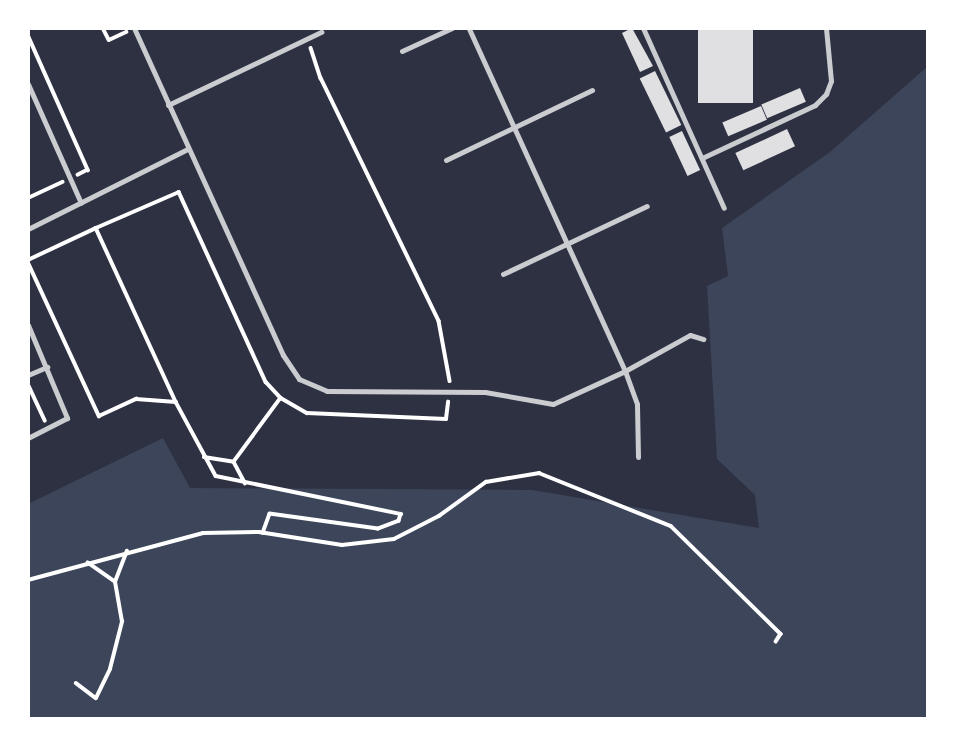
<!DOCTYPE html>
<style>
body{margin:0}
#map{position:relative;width:956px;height:747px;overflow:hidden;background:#2d3142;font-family:"Exo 2",sans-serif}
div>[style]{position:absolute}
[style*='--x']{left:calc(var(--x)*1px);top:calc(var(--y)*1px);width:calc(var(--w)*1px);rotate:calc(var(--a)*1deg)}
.green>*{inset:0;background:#3c4559}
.building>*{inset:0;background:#e0e0e3;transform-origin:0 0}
.path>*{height:3.5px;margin:-1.75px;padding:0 1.75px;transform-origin:1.75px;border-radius:1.75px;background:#fff}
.service>*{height:5px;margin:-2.5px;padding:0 2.5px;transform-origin:2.5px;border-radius:2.5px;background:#caccd0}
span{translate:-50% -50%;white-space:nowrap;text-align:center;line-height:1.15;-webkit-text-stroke:7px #fff;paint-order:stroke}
.frame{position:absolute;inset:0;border:30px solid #fff;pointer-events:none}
</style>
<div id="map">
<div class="green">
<div style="clip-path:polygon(928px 66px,928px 719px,28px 719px,28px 504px,163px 438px,190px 488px,532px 490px,759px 528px,755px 495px,717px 459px,707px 286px,728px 276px,722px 228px,830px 152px)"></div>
</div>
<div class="building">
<div style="clip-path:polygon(632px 28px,653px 66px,640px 72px,622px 33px)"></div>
<div style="left:698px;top:28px;width:55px;height:75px"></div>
<div style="left:655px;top:71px;width:60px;height:17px;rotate:64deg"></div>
<div style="left:800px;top:88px;width:15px;height:42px;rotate:67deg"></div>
<div style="left:761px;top:106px;width:15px;height:42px;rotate:67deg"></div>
<div style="left:787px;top:129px;width:19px;height:57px;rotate:65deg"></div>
<div style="left:682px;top:131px;width:43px;height:14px;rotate:65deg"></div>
</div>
<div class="path">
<div style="--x:103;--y:28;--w:13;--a:63"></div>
<div style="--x:109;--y:40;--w:19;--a:-25"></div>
<div style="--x:28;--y:35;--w:148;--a:66"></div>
<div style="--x:88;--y:170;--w:11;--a:153"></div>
<div style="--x:311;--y:48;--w:32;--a:72"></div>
<div style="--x:321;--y:78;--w:270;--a:64.1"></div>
<div style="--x:439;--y:321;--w:61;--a:79.6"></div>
<div style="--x:28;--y:198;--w:38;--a:-25"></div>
<div style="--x:96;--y:228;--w:90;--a:-23.4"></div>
<div style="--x:179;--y:192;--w:209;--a:65.4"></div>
<div style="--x:266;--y:382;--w:22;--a:47"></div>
<div style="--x:281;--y:398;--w:79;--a:126.3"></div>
<div style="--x:28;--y:260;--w:75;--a:-25.2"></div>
<div style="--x:96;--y:228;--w:192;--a:65.3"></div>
<div style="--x:28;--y:262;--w:170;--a:65.2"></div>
<div style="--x:99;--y:416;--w:41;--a:-24.7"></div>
<div style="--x:136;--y:399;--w:40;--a:4.3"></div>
<div style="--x:176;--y:402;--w:84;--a:61.6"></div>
<div style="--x:216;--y:476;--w:189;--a:11.6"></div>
<div style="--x:401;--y:514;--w:7;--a:106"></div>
<div style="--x:399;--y:521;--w:22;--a:159"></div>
<div style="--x:378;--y:529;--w:109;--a:-172.1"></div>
<div style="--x:270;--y:514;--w:20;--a:110"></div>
<div style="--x:29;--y:386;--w:38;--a:65"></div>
<div style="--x:281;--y:398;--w:30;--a:30"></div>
<div style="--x:307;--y:413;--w:139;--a:2.5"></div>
<div style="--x:446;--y:419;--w:17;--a:-83"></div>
<div style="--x:204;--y:457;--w:30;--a:9"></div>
<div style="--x:234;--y:462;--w:24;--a:62"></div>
<div style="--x:28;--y:580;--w:181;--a:-15"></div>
<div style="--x:203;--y:533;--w:56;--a:-1"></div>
<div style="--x:259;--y:532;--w:84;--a:8.9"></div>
<div style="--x:342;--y:545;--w:52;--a:-6.6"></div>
<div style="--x:394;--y:539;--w:51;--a:-27.1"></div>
<div style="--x:439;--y:516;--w:58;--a:-35.9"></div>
<div style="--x:486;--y:482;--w:54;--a:-9.6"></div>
<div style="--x:539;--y:473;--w:142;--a:21.9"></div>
<div style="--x:671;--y:526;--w:154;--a:44.5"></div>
<div style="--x:781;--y:634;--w:9;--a:122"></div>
<div style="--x:115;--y:582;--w:33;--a:-69"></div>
<div style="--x:76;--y:683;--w:25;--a:37"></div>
<div style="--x:96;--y:698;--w:32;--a:-64"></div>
<div style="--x:110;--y:669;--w:49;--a:-75.7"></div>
<div style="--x:122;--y:622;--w:41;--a:-99.9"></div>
<div style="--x:115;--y:582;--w:33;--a:-145"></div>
</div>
<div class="service">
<div style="--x:134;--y:28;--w:359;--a:65.5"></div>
<div style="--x:283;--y:355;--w:29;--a:56"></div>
<div style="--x:299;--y:379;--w:30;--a:23"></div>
<div style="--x:327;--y:391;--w:158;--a:0.4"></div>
<div style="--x:485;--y:392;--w:69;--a:10"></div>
<div style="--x:553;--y:404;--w:79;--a:-24.6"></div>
<div style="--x:625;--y:371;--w:377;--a:-114.5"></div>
<div style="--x:643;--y:28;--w:197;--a:65.8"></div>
<div style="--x:402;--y:51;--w:55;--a:-24.7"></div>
<div style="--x:28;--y:84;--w:130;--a:66"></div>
<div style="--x:168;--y:105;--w:170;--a:-25.5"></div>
<div style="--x:702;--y:158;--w:125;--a:-25.1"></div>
<div style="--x:815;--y:105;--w:16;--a:-45"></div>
<div style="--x:826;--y:94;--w:14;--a:-69"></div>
<div style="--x:831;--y:81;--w:53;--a:-95.4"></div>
<div style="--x:446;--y:160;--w:162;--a:-25.6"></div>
<div style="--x:28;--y:229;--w:179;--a:-26.6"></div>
<div style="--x:503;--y:274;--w:159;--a:-25.3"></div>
<div style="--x:28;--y:325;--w:101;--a:67.2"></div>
<div style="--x:67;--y:418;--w:44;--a:152.9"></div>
<div style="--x:28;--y:375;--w:21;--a:-23"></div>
<div style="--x:638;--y:457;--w:53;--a:-91.1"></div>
<div style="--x:637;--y:404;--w:35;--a:-110"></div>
<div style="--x:625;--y:371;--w:74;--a:-29"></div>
<div style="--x:690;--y:335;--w:14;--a:17"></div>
</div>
<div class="frame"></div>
</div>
